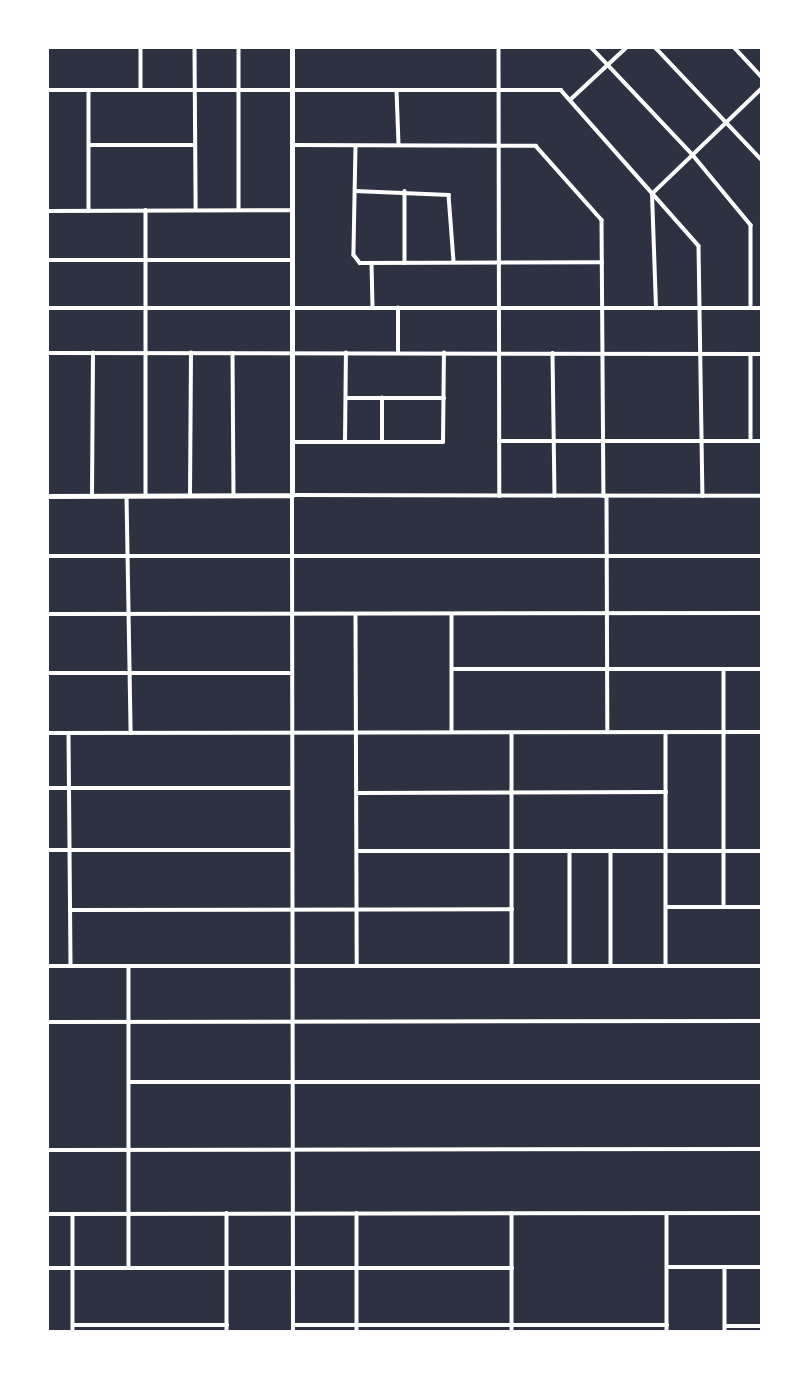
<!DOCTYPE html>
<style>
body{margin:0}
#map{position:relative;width:809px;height:1379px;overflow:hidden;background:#2d3142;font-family:Roboto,sans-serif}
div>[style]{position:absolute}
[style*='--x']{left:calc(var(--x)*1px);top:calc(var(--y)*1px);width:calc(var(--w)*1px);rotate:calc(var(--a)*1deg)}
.minor>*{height:3.5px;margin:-1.75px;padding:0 1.75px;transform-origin:1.75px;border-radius:1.75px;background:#fff}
.tertiary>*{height:4.5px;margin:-2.25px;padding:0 2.25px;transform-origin:2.25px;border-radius:2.25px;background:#fff}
span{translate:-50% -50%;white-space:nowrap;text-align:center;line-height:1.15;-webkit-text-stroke:5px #fff;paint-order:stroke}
.frame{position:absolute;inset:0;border:49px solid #fff;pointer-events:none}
</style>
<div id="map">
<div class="minor">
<div style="--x:141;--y:47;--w:43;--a:90"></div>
<div style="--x:195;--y:47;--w:163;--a:89.6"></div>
<div style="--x:239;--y:47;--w:163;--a:90"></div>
<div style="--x:499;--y:47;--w:449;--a:89.9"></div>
<div style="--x:591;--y:47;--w:149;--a:46.6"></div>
<div style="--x:693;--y:155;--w:91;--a:50.4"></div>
<div style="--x:751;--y:225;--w:83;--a:90"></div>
<div style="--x:655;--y:47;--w:156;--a:46.6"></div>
<div style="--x:734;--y:47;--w:41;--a:47"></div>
<div style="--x:47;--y:90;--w:514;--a:0"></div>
<div style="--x:561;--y:90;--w:208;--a:48.5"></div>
<div style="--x:699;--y:246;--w:250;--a:89.1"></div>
<div style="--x:89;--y:90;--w:121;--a:90"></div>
<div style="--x:397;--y:90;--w:55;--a:87.9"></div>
<div style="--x:570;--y:100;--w:78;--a:-42.9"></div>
<div style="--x:89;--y:145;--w:106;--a:0"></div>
<div style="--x:292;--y:145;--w:244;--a:0.2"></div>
<div style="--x:536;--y:146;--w:99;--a:48.3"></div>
<div style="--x:602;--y:220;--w:276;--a:89.6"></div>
<div style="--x:356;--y:146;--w:109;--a:91.1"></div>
<div style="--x:354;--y:255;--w:10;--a:53"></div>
<div style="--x:360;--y:263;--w:242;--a:-0.2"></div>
<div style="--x:355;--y:191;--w:94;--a:2.4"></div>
<div style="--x:449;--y:195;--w:67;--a:85.7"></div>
<div style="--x:405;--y:191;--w:72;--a:90"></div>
<div style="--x:146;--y:210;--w:285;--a:90"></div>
<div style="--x:47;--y:211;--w:245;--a:-0.2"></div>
<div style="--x:47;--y:260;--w:245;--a:0"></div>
<div style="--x:372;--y:263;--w:45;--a:88.7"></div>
<div style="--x:47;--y:308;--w:715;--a:0"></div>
<div style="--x:656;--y:308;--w:114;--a:-92"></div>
<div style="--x:652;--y:194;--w:153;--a:-43.9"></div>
<div style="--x:47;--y:353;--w:715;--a:0.08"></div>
<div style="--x:233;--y:353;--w:143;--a:89.6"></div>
<div style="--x:398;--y:353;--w:45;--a:-90"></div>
<div style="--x:553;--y:353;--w:143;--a:89.2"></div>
<div style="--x:751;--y:354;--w:87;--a:90"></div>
<div style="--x:346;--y:398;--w:98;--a:0"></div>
<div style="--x:499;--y:441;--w:263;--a:0"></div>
<div style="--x:292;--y:442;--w:151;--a:0"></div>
<div style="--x:443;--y:442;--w:89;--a:-89.4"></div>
<div style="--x:345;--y:442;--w:89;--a:-89.4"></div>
<div style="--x:382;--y:442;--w:44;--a:-90"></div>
<div style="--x:92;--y:496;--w:143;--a:-89.6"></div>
<div style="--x:127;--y:496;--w:237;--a:89"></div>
<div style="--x:190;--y:496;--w:143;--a:-89.6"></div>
<div style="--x:607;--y:496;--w:236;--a:89.8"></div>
<div style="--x:47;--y:556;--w:715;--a:0"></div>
<div style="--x:47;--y:614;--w:715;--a:-0.08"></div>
<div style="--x:452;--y:615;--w:117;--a:90"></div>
<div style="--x:356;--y:616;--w:350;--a:89.8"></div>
<div style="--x:452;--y:669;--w:310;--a:0"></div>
<div style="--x:724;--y:669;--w:238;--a:90"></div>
<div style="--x:47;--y:673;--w:245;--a:0"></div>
<div style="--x:47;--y:733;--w:715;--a:-0.08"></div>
<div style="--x:512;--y:733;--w:232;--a:90"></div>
<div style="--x:666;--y:733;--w:232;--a:90"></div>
<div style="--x:69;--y:734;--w:232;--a:89.5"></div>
<div style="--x:47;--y:788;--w:245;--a:0"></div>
<div style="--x:357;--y:793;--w:309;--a:-0.2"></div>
<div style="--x:47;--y:850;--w:245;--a:0"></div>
<div style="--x:357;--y:851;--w:405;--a:0"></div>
<div style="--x:570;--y:851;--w:115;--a:90"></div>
<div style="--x:611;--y:851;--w:115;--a:90"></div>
<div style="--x:666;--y:907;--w:96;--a:0"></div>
<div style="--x:71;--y:910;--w:441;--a:-0.1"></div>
<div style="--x:47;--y:966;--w:715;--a:0"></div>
<div style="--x:129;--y:966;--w:302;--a:90"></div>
<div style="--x:47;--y:1022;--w:715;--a:-0.08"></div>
<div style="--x:129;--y:1082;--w:633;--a:0"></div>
<div style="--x:47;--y:1150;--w:715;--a:-0.08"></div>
<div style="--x:227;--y:1213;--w:119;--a:90"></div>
<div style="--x:357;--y:1213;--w:119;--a:90"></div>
<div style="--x:512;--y:1213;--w:119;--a:90"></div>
<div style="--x:667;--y:1213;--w:119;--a:90"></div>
<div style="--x:47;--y:1214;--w:715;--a:-0.08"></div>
<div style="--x:73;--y:1214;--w:118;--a:90"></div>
<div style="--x:667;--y:1267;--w:95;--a:0"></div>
<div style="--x:725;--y:1267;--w:65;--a:90"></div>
<div style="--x:47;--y:1268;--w:465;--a:0"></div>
<div style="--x:73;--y:1325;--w:154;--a:0"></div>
<div style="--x:293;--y:1325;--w:374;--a:0"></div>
<div style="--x:725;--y:1326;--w:37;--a:0"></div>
<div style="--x:293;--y:1332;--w:837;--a:-90.07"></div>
<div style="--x:292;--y:495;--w:470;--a:0.1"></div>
</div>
<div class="tertiary">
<div style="--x:47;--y:496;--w:245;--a:-0.2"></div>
<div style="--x:292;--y:495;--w:448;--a:-90"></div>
</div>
<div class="frame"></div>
</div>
